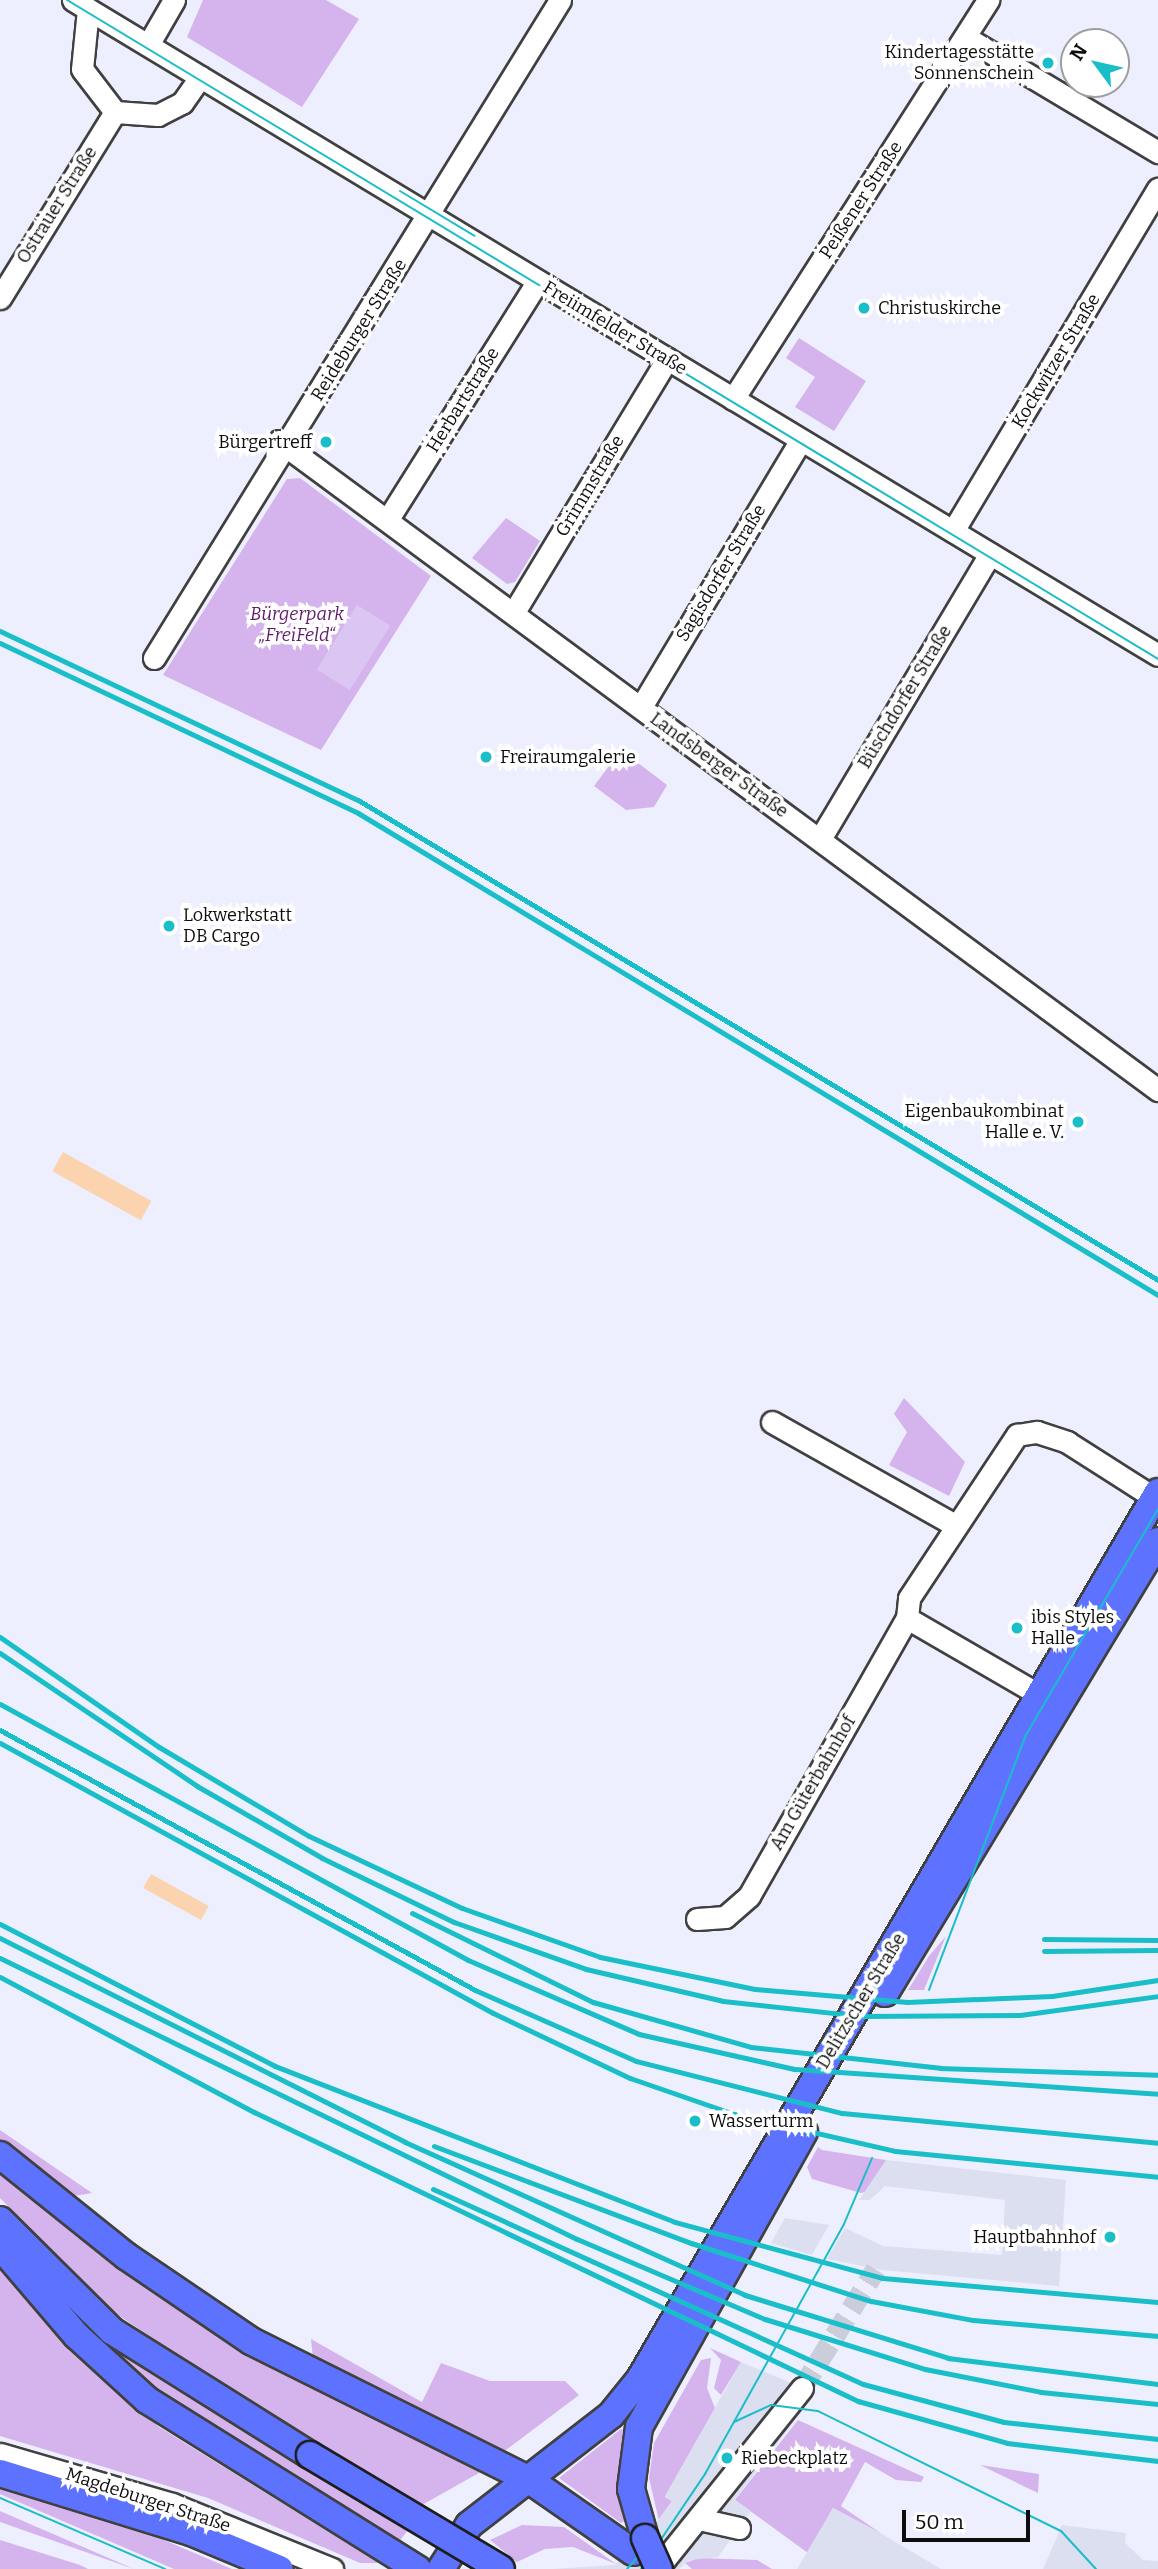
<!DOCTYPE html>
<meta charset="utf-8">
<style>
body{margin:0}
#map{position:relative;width:1158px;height:2569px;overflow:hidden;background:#edefff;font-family:Bitter,serif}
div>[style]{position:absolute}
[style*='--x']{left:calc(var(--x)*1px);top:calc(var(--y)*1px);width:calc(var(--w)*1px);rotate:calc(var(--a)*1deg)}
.green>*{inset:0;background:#d5b4ed}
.pitch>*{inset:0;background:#dbc6f3;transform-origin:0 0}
.plaza>*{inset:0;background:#dcdff0}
.water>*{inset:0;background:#fbd3ae;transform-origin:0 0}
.minor-tunnel>*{height:21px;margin-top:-10.5px;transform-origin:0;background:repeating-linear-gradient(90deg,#cbcddb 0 21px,transparent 0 31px)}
.roads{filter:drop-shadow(2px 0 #404040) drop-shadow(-2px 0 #404040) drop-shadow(0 2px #404040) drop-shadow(0 -2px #404040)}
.minor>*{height:21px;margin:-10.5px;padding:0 10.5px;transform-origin:10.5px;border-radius:10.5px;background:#fff}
.major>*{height:26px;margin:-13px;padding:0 13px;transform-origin:13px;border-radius:13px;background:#5d73ff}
.tram>*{height:2px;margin:-1px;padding:0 1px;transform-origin:1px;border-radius:1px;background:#1abec8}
.rail>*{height:5px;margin:-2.5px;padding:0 2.5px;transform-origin:2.5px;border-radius:2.5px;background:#1abec8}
.bridges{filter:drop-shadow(2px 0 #1e1e1e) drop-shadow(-2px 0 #1e1e1e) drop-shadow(0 2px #1e1e1e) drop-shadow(0 -2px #1e1e1e)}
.major-bridge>*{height:26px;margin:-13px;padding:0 13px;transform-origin:13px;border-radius:13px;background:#5d73ff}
.dots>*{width:19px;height:19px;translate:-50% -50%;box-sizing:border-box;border:4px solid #fff;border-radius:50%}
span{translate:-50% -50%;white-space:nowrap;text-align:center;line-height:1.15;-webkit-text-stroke:7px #fff;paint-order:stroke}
.poi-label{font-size:18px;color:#0d0d0d}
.right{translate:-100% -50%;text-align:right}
.left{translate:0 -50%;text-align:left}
.street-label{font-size:18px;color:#0d0d0d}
.park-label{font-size:18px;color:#62186a;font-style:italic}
.north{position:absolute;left:1060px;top:28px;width:70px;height:70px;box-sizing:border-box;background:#fff;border:2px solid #9e9e9e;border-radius:50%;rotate:303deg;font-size:19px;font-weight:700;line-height:28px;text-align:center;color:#0d0d0d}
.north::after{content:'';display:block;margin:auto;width:24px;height:32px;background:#1abec8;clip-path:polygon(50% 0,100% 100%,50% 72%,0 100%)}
.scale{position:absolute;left:902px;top:2510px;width:128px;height:32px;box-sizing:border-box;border:4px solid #0d0d0d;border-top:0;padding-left:9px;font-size:21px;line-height:24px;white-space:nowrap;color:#0d0d0d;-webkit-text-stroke:5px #fff;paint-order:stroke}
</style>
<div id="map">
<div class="green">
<div style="clip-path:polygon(203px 0,326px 0,359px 19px,302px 107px,187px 37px)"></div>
<div style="clip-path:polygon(799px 338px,866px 381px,834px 431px,795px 407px,815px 377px,786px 358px)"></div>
<div style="clip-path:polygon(300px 478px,431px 576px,321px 750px,163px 675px,287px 479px)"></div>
<div style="clip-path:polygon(506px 518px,540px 541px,515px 582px,507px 584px,472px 558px)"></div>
<div style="clip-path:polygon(621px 750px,667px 785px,654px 807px,626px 810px,594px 786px)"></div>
<div style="clip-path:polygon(904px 1398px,965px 1462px,949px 1496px,889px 1465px,907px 1432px,894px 1414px)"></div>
<div style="clip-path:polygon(946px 1936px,924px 1990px,908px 1990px,929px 1956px)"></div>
<div style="clip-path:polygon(0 2130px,92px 2193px,61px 2198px,0 2145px)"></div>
<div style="clip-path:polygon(818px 2147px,822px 2150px,886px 2160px,871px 2190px,861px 2193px,812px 2179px,807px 2167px)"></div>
<div style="clip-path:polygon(0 2172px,154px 2287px,486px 2469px,422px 2505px,306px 2436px,303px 2441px,108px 2308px,0 2198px)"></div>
<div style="clip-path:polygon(33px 2264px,292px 2459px,408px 2530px,398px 2543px,176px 2411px,84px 2330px)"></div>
<div style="clip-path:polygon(0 2265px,76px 2354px,159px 2427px,379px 2563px,360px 2563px,208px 2498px,0 2436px)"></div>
<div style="clip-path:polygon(311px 2339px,422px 2402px,441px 2363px,490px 2381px,565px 2381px,579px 2395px,502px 2453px,313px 2359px)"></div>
<div style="clip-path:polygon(710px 2348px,741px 2362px,721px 2395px,714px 2388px,721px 2360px)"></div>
<div style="clip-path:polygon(711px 2358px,707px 2388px,715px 2408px,665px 2497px,672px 2501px,659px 2521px,649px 2478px,654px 2443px,701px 2360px)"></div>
<div style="clip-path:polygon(798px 2420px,924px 2477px,921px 2482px,896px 2480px,865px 2462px,841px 2506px,882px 2534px,833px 2508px,808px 2553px,735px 2500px)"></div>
<div style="clip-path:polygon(621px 2429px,626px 2431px,620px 2490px,627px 2520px,621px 2523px,559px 2478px)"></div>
<div style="clip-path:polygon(980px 2465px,1039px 2474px,1038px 2493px)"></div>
<div style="clip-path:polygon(0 2484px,112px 2518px,232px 2569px,174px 2569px,0 2494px)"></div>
<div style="clip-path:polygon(0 2511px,134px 2569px,0 2522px)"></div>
<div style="clip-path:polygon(522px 2525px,564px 2527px,616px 2564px,573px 2547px,545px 2549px,517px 2562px,490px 2540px)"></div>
<div style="clip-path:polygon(0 2540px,80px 2565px,88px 2569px,0 2569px)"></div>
<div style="clip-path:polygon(698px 2558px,757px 2560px,772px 2569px,692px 2569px,685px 2563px)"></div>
</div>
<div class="pitch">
<div style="left:357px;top:605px;width:39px;height:76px;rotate:32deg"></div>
</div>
<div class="plaza">
<div style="clip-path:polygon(886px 2160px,1066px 2180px,1059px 2286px,882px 2270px,827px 2259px,845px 2228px,883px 2246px,1002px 2255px,1005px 2200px,885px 2186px,870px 2200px,859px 2200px)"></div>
<div style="clip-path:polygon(785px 2218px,829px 2225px,812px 2255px,771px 2243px)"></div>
<div style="clip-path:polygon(741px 2362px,815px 2393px,735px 2500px,751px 2511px,718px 2557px,689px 2560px,679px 2569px,553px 2569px,614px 2565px,640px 2544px,672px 2501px,665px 2496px)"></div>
<div style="clip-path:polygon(833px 2508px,882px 2534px,941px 2569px,797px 2569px)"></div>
<div style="clip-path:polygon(1062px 2525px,1126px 2533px,1125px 2543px,1143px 2560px,1158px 2561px,1158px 2569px,1043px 2569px)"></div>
</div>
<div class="water">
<div style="left:63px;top:1152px;width:101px;height:22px;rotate:29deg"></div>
<div style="left:151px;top:1874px;width:66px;height:16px;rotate:29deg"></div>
</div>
<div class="minor-tunnel">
<div style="--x:802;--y:2388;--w:140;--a:-58.1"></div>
</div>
<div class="roads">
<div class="minor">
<div style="--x:73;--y:0;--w:1267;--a:31.12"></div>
<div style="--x:88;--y:9;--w:60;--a:95.7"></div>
<div style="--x:82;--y:69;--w:54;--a:52.5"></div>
<div style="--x:115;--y:112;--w:43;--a:4"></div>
<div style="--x:158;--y:115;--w:27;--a:-27"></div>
<div style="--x:182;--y:103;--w:32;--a:-55"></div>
<div style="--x:965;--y:37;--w:225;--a:30.8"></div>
<div style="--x:148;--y:45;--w:52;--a:-60"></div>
<div style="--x:0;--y:298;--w:219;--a:-58.3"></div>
<div style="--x:733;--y:399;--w:474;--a:-57.4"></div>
<div style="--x:279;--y:441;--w:1093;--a:36.44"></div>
<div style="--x:388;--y:519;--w:281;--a:-57.8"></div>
<div style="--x:953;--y:531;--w:399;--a:-59.1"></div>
<div style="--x:514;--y:612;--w:296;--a:-58.8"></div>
<div style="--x:154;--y:658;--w:773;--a:-58.32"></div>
<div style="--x:641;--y:707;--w:311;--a:-59.1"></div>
<div style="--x:820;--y:839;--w:332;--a:-59.2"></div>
<div style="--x:772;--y:1422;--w:210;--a:29.4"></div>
<div style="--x:907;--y:1618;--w:151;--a:30.1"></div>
<div style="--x:697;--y:1919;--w:28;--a:-4"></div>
<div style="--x:725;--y:1917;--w:32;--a:-41"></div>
<div style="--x:749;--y:1896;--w:320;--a:-60.4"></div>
<div style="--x:907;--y:1618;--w:20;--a:-84"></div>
<div style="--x:909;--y:1598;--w:196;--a:-56.5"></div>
<div style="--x:1017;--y:1435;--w:20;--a:-9"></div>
<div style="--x:1037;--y:1432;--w:32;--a:18"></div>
<div style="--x:1067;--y:1442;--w:108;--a:32.5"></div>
<div style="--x:0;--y:2454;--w:179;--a:16.2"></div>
<div style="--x:172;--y:2504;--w:173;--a:22.1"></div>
<div style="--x:699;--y:2519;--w:41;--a:12.7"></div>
<div style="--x:657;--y:2569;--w:232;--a:-51.3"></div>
</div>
<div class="major">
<div style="--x:885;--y:1993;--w:528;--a:-58.87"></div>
<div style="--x:0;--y:2155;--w:161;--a:38.7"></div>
<div style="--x:126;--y:2256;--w:151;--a:34.2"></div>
<div style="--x:251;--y:2341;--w:309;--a:26.5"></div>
<div style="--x:528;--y:2479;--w:128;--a:34.8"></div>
<div style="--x:0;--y:2220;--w:158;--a:44.7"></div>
<div style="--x:112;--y:2331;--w:234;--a:32.1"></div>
<div style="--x:0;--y:2246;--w:118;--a:49.5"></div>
<div style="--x:77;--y:2336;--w:95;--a:42.4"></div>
<div style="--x:147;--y:2400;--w:319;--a:32"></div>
<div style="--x:0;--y:2473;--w:200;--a:17.2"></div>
<div style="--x:191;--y:2532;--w:96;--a:22.6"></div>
<div style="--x:645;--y:2538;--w:51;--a:-105.9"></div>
<div style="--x:631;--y:2489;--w:63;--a:-82.6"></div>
<div style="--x:639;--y:2427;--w:338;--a:-60.8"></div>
<div style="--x:441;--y:2569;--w:52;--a:-57.5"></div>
<div style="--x:469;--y:2525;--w:180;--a:-37.8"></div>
<div style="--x:611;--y:2415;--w:46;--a:-51.1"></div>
<div style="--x:640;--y:2379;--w:1027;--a:-59.72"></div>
</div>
</div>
<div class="tram">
<div style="--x:67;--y:0;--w:1275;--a:31.13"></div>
<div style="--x:400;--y:191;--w:87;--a:31"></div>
<div style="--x:929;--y:1990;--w:273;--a:-69.2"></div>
<div style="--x:1026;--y:1735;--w:262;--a:-59.7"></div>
<div style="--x:734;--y:2422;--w:41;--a:-24.7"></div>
<div style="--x:771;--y:2405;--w:47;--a:7.3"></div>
<div style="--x:818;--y:2411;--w:271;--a:26.3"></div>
<div style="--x:1061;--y:2531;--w:52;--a:47.4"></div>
<div style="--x:0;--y:2498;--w:180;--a:23.3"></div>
<div style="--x:627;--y:2569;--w:25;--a:-48"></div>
<div style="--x:641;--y:2569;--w:115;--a:-56"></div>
<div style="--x:705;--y:2474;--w:286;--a:-60.9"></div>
<div style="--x:844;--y:2224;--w:72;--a:-67"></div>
</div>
<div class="rail">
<div style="--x:0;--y:631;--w:396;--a:25.3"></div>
<div style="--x:358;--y:800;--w:933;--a:30.96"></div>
<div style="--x:0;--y:643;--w:396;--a:25.4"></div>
<div style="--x:358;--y:813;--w:934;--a:31.07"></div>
<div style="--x:0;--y:1637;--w:193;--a:34.7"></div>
<div style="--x:159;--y:1747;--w:174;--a:30.7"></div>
<div style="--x:309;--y:1836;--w:169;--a:25.2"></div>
<div style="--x:462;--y:1908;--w:146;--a:19.5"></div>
<div style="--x:600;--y:1957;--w:158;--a:11.7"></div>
<div style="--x:755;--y:1989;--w:153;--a:4.9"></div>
<div style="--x:907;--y:2002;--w:145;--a:-2.4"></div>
<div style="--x:1052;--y:1996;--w:107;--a:-8.6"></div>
<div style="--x:0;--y:1653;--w:238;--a:34"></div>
<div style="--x:197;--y:1786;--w:144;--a:29.9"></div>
<div style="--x:322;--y:1858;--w:147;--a:25.9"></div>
<div style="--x:454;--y:1922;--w:140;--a:19.6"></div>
<div style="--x:586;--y:1969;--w:141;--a:13.1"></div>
<div style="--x:723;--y:2001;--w:140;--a:6.2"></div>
<div style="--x:862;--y:2016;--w:158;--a:-0.4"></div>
<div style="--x:1020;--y:2015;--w:139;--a:-7.8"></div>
<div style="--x:0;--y:1704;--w:533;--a:28.68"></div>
<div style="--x:468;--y:1960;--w:186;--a:23.4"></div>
<div style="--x:639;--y:2034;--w:159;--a:12.7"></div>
<div style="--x:794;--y:2069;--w:365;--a:3.9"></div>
<div style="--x:0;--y:1730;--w:542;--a:28.69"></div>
<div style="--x:475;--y:1990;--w:176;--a:23.8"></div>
<div style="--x:636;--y:2061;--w:212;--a:14.2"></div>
<div style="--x:842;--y:2113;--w:317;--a:5.4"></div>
<div style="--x:0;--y:1743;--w:562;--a:28.71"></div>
<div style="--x:493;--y:2013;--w:152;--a:25.4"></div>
<div style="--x:630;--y:2078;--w:110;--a:19.1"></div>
<div style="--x:734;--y:2114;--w:165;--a:12.9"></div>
<div style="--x:895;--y:2151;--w:264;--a:5.6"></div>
<div style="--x:412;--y:1913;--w:202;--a:26.2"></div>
<div style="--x:593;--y:2002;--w:164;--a:15.9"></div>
<div style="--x:751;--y:2047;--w:190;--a:6.3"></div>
<div style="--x:940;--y:2068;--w:218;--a:1.8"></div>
<div style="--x:0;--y:1924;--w:309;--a:27.3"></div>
<div style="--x:275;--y:2066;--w:429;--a:21.3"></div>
<div style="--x:675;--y:2222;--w:214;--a:15.1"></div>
<div style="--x:882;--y:2278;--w:277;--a:5"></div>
<div style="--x:0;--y:1938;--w:453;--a:26.7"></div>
<div style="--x:405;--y:2142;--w:373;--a:24.2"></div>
<div style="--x:745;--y:2295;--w:213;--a:17.2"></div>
<div style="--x:948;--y:2358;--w:212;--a:7.1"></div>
<div style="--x:1044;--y:1939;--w:114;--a:0.5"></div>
<div style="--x:1044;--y:1951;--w:114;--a:-0.5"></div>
<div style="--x:0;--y:1958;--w:642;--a:25.97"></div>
<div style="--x:577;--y:2239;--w:204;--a:23.1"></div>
<div style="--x:765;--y:2319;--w:168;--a:17.4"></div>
<div style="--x:925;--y:2369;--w:118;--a:11.2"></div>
<div style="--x:1041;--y:2392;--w:118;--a:5.9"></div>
<div style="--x:0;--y:1977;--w:288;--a:28"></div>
<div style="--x:254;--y:2112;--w:670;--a:25.57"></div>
<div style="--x:858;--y:2401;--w:155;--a:15.7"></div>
<div style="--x:1007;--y:2443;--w:152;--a:6.8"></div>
<div style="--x:434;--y:2146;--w:275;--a:20.7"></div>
<div style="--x:691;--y:2243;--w:189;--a:17.9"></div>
<div style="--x:871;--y:2301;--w:104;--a:10.6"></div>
<div style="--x:973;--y:2320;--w:186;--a:4.9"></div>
<div style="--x:433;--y:2189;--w:472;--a:24.4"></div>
<div style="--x:863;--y:2384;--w:146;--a:15.1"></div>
<div style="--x:1004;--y:2422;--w:155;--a:6.3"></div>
</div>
<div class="bridges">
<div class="major-bridge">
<div style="--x:310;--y:2455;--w:222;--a:30.8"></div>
<div style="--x:645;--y:2538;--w:34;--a:66"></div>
</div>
</div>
<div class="dots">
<div style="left:1048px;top:63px;background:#1abec8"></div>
<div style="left:864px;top:308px;background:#1abec8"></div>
<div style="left:326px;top:442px;background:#1abec8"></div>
<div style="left:486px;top:757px;background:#1abec8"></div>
<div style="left:169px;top:926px;background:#1abec8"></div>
<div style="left:1078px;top:1122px;background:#1abec8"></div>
<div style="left:1017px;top:1628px;background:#1abec8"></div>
<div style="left:695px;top:2121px;background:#1abec8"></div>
<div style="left:1110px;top:2237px;background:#1abec8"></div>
<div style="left:727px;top:2458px;background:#1abec8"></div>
</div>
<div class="poi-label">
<span class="right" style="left:1034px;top:63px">Kindertagesstätte<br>Sonnenschein</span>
<span class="left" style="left:878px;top:308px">Christuskirche</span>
<span class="right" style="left:312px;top:442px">Bürgertreff</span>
<span class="left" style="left:500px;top:757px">Freiraumgalerie</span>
<span class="left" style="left:183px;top:926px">Lokwerkstatt<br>DB Cargo</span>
<span class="right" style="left:1064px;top:1122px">Eigenbaukombinat<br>Halle e. V.</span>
<span class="left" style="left:1031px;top:1628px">ibis Styles<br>Halle</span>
<span class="left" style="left:709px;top:2121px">Wasserturm</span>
<span class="right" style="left:1096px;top:2237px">Hauptbahnhof</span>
<span class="left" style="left:741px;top:2458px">Riebeckplatz</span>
</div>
<div class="street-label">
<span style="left:861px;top:200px;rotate:-57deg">Peißener Straße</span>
<span style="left:57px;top:205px;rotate:-58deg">Ostrauer Straße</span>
<span style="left:615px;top:328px;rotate:31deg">Freiimfelder Straße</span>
<span style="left:359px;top:330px;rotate:-58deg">Reideburger Straße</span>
<span style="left:1056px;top:361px;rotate:-59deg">Kockwitzer Straße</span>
<span style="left:463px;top:400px;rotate:-58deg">Herbartstraße</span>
<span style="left:590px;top:486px;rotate:-59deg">Grimmstraße</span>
<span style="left:721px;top:573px;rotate:-59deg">Sagisdorfer Straße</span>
<span style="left:905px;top:697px;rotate:-59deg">Büschdorfer Straße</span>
<span style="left:719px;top:765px;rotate:36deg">Landsberger Straße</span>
<span style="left:813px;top:1783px;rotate:-60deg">Am Güterbahnhof</span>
<span style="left:861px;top:2001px;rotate:-59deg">Delitzscher Straße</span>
<span style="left:148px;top:2500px;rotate:18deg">Magdeburger Straße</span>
</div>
<div class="park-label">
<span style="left:297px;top:625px">Bürgerpark<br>„FreiFeld“</span>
</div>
<div class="north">N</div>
<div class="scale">50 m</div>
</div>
